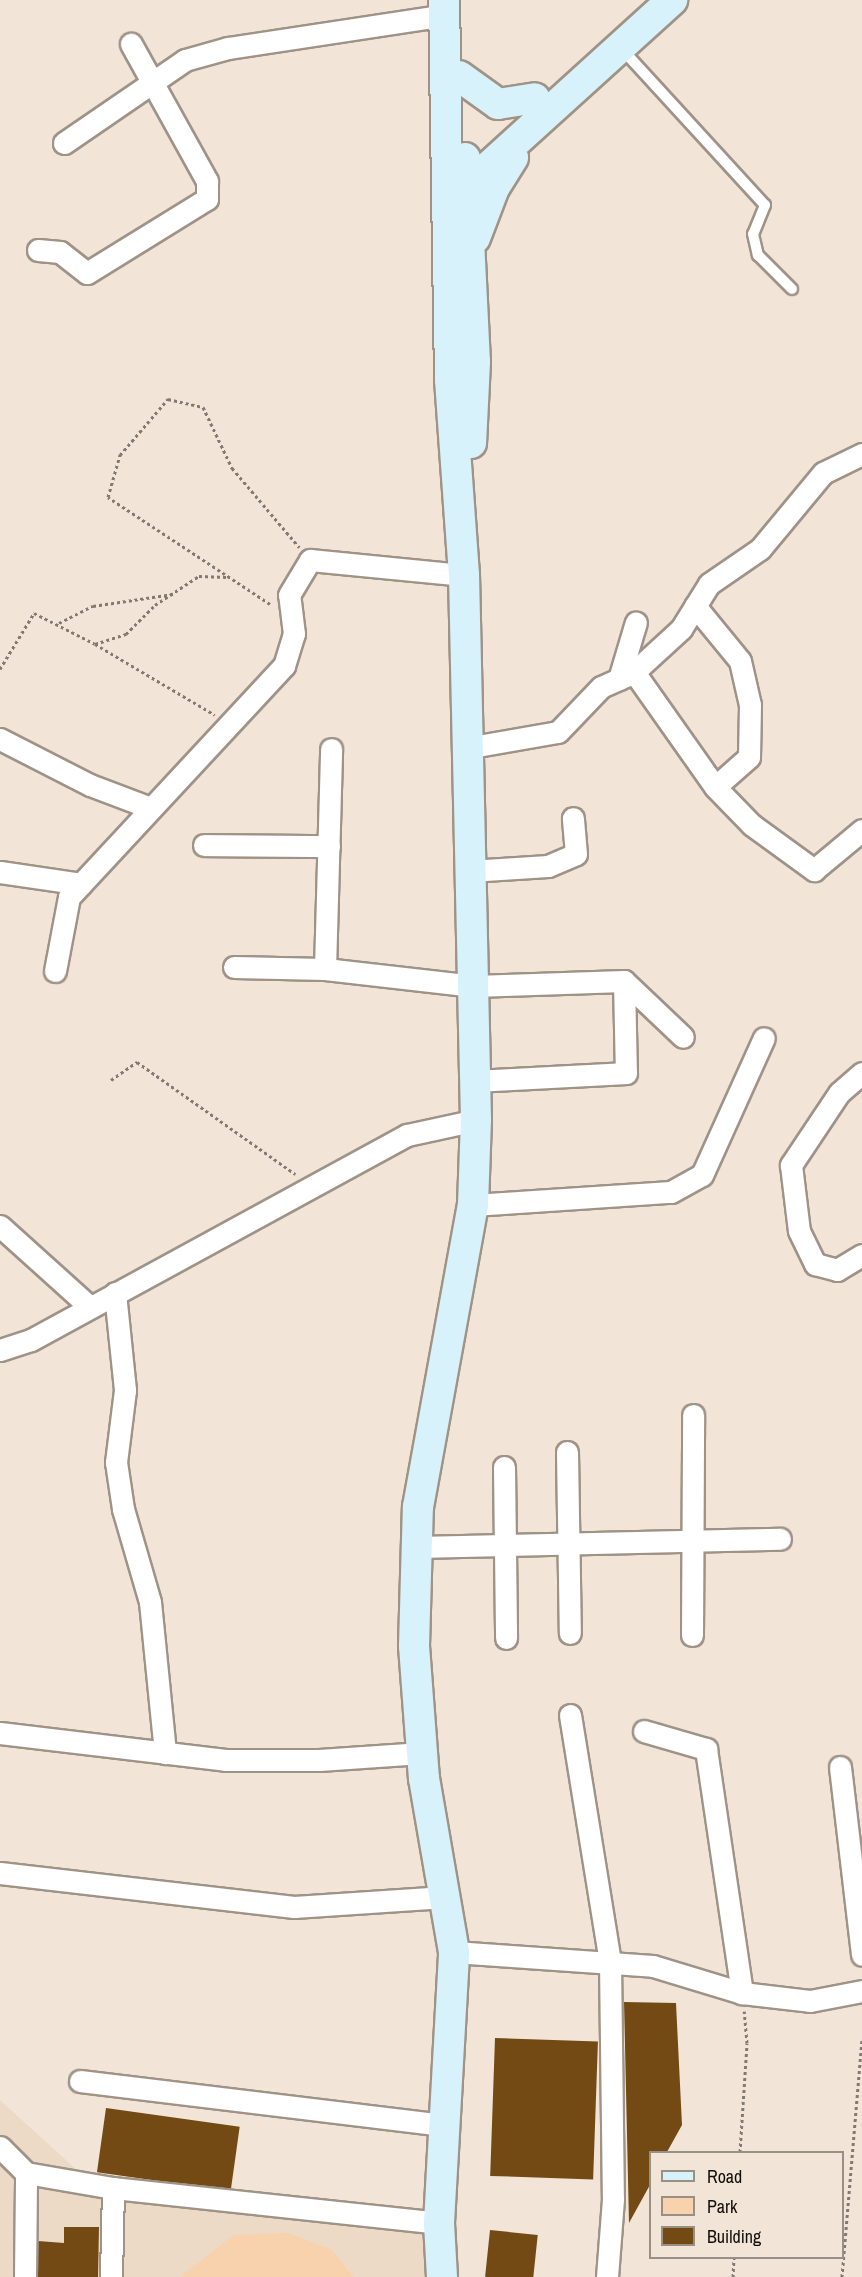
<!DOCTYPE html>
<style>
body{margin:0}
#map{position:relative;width:862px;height:2277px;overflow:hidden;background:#f2e5d8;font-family:"Archivo Narrow",sans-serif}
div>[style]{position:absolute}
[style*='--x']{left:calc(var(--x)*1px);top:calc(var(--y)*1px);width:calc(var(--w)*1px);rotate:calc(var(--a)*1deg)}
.built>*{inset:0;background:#ecd9c6}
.green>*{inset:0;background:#f7d2ac}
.building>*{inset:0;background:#744a14;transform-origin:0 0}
.path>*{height:3px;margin-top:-1.5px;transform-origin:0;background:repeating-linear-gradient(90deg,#827a71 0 3px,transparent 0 6px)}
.roads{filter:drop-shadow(2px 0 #9f9387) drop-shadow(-2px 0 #9f9387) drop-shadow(0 2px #9f9387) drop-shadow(0 -2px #9f9387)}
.lane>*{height:10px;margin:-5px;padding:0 5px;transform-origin:5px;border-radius:5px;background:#fff}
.street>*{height:21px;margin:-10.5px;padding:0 10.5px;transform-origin:10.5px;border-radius:10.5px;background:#fff}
.secondary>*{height:30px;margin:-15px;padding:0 15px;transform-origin:15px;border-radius:15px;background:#d8f2fc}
span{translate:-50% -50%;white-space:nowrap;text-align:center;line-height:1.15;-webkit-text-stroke:6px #f2e5d8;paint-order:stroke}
.legend{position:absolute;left:649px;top:2151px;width:195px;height:108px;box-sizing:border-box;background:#f2e5d8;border:2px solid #988f85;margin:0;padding:8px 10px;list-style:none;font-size:18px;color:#110d09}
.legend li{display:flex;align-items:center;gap:12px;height:30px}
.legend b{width:30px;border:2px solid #988f85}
</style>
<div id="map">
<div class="built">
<div style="clip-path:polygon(0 2100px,79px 2172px,432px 2210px,428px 2277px,0 2277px)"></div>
</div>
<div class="green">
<div style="clip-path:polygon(288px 2233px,332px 2250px,353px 2277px,180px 2277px,234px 2235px)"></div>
</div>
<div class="building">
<div style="clip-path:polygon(624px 2002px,676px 2003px,682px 2125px,667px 2152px,651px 2152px,651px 2183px,629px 2223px)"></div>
<div style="left:495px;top:2038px;width:103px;height:138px;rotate:2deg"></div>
<div style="left:106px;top:2108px;width:135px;height:65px;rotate:8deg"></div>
<div style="clip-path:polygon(64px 2227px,99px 2227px,98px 2277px,38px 2277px,38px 2241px,64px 2243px)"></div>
<div style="left:490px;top:2230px;width:48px;height:47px;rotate:6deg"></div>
</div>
<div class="path">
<div style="--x:270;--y:604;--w:194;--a:-146.6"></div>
<div style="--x:108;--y:497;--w:44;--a:-74.1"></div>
<div style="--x:120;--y:455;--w:74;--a:-49.4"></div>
<div style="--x:168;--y:399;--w:36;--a:13"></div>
<div style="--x:203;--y:407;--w:68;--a:64.6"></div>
<div style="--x:232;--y:468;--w:104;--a:49.7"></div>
<div style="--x:59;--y:623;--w:38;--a:-27"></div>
<div style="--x:93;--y:606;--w:81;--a:-8.5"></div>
<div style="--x:95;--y:644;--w:139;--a:30.6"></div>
<div style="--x:0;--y:669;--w:66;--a:-58.7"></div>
<div style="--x:34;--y:613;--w:68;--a:26.9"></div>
<div style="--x:95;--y:644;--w:33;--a:-18"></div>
<div style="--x:126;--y:634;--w:41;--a:-45"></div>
<div style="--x:155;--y:605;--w:53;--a:-33.4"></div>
<div style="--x:199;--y:576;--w:28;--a:2"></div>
<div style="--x:111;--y:1080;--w:32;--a:-35"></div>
<div style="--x:137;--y:1062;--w:194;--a:35.3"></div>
<div style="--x:740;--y:2152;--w:109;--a:-86.3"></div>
<div style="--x:747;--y:2043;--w:32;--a:-95"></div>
<div style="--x:733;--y:2277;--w:19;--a:-87"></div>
<div style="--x:842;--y:2277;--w:238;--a:-85.2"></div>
</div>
<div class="roads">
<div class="lane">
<div style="--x:621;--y:48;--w:213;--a:47.5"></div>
<div style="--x:765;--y:205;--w:31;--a:112"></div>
<div style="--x:753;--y:234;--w:22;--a:77"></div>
<div style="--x:758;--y:255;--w:48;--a:45"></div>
</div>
<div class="street">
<div style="--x:64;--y:143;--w:147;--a:-34.4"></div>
<div style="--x:185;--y:60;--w:45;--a:-15.6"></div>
<div style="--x:228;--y:48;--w:219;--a:-8.6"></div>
<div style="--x:38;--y:250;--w:22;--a:5"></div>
<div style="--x:60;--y:252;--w:34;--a:38"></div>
<div style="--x:87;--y:273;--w:141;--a:-31.7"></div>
<div style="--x:207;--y:199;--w:18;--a:-90"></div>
<div style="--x:207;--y:181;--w:157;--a:-119"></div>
<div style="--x:695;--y:606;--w:71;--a:50.7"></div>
<div style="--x:740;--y:661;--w:45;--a:77.2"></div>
<div style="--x:750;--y:705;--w:52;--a:91.1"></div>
<div style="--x:749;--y:757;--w:45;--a:138.6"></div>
<div style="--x:634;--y:672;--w:64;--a:-42.5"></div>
<div style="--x:681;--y:629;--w:53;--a:-58.1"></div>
<div style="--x:709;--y:584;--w:62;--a:-34.5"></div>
<div style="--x:760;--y:549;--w:99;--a:-50.3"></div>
<div style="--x:823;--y:473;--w:43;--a:-26"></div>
<div style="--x:619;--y:679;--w:59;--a:-73.4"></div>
<div style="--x:0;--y:739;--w:101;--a:27.1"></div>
<div style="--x:90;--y:785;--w:65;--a:20.7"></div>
<div style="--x:466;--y:748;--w:93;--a:-9.9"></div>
<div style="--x:558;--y:732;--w:62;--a:-46.3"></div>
<div style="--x:601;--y:687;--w:36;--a:-24"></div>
<div style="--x:634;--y:672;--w:141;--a:54.8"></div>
<div style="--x:715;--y:787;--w:53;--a:45.8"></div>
<div style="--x:752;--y:825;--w:77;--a:36"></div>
<div style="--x:814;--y:870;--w:62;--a:-39.8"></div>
<div style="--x:204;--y:845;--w:125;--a:0.5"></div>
<div style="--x:469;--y:871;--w:79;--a:-3.6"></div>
<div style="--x:548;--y:866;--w:30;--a:-23"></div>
<div style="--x:576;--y:854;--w:36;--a:-95"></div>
<div style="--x:0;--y:872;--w:82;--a:8.4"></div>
<div style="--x:234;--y:967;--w:91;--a:1.3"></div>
<div style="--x:325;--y:969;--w:150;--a:6.5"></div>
<div style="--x:474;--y:986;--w:150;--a:-1.9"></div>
<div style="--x:624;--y:981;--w:92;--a:88.8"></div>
<div style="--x:626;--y:1073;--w:151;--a:177"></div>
<div style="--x:325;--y:969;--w:220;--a:-88.4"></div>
<div style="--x:55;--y:971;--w:75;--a:-79.3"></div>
<div style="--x:69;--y:897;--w:316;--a:-47.1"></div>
<div style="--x:284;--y:666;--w:34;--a:-73"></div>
<div style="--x:294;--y:634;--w:39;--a:-97"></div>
<div style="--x:289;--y:595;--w:41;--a:-59"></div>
<div style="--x:310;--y:560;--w:155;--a:5.6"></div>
<div style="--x:624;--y:981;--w:81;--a:43.5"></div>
<div style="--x:862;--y:1073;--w:30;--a:139"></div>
<div style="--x:839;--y:1093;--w:87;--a:123.7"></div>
<div style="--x:791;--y:1165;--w:66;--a:83.1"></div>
<div style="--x:799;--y:1231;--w:37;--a:64"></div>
<div style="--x:815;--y:1264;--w:23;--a:15"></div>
<div style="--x:837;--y:1270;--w:29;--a:-31"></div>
<div style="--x:473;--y:1205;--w:198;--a:-3.8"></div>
<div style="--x:671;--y:1192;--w:35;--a:-29"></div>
<div style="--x:702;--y:1175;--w:150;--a:-65.7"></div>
<div style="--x:0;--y:1226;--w:121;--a:42"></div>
<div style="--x:115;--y:1293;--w:98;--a:84.1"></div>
<div style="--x:125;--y:1390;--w:73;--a:97.1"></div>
<div style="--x:116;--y:1462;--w:48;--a:81.5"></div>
<div style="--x:123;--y:1509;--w:97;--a:73.8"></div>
<div style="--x:150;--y:1602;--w:152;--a:84.3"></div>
<div style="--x:0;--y:1350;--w:33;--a:-18"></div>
<div style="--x:31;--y:1340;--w:428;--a:-28.6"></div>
<div style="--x:407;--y:1135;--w:71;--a:-12.3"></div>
<div style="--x:567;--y:1452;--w:181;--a:89.1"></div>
<div style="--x:504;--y:1467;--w:171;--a:89.3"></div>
<div style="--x:417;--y:1547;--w:363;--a:-1.3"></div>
<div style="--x:692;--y:1635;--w:220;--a:-89.7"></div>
<div style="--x:570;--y:1715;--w:249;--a:80.8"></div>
<div style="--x:610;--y:1961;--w:238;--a:89.3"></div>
<div style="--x:613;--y:2199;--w:78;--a:94.4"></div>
<div style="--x:644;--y:1731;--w:65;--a:16.2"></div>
<div style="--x:706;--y:1749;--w:247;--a:81.6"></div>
<div style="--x:0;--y:1733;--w:227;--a:6.8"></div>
<div style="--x:225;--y:1760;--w:94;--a:0"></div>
<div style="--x:319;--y:1760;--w:103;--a:-3.9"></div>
<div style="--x:840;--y:1767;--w:189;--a:83.3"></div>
<div style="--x:0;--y:1873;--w:296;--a:6.6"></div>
<div style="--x:294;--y:1907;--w:151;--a:-3.8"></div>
<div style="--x:454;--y:1952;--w:199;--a:4"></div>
<div style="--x:653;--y:1966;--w:93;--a:16.9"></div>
<div style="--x:742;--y:1993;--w:68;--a:6.7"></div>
<div style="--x:810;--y:2001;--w:53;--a:-10.9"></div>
<div style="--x:80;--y:2081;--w:368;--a:6.9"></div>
<div style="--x:0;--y:2147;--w:37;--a:45"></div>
<div style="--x:26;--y:2173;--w:88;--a:9.8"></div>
<div style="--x:113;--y:2188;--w:328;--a:6.1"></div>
<div style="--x:25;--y:2277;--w:104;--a:-89.4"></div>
<div style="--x:111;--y:2277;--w:89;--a:-88.7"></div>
</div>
<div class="secondary">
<div style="--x:459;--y:76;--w:48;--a:35.7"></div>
<div style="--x:498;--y:104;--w:37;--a:-9"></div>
<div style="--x:465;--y:158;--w:204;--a:87.2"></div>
<div style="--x:475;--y:362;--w:81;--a:92.8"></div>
<div style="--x:456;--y:196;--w:292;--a:-42.2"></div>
<div style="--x:475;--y:238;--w:53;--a:-69.2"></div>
<div style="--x:494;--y:188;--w:36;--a:-58"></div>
<div style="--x:442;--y:2277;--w:54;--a:-93.2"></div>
<div style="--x:439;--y:2223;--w:271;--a:-86.8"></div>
<div style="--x:454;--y:1952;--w:176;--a:-99.8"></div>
<div style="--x:424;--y:1779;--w:133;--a:-94.3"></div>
<div style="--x:414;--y:1646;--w:139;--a:-88.4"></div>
<div style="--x:418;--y:1507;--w:307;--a:-79.7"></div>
<div style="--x:473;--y:1205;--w:85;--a:-88"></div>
<div style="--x:476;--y:1120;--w:545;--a:-91.26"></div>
<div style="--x:464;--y:575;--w:196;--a:-94.1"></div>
<div style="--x:450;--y:379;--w:379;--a:-90.9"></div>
</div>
</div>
<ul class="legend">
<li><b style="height:8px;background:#d8f2fc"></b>Road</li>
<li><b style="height:16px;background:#f7d2ac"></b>Park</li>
<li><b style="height:16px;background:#744a14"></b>Building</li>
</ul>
</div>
